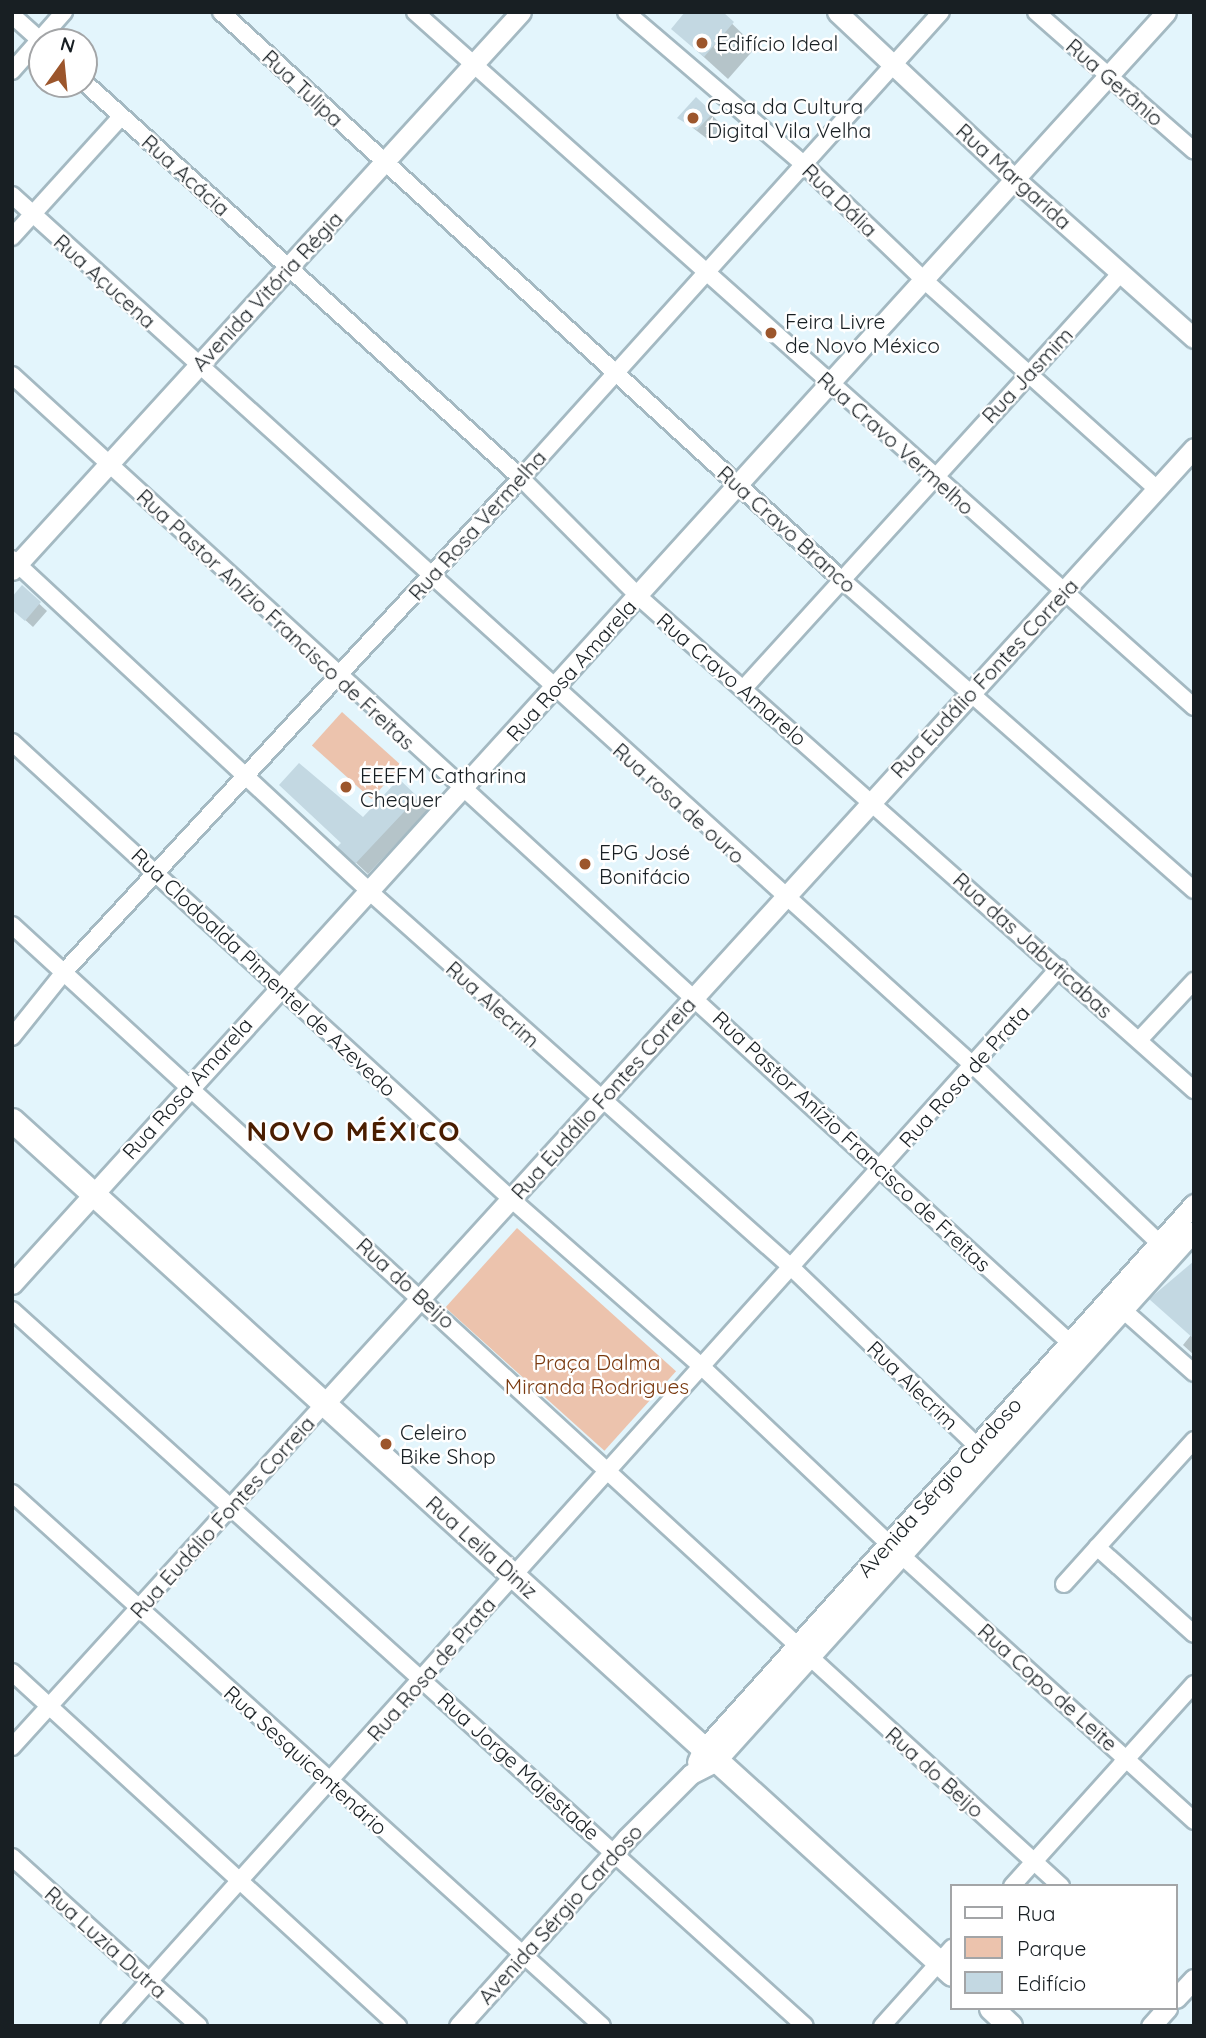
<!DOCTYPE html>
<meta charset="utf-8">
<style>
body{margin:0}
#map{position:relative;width:1206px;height:2038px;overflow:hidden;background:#e3f5fc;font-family:Quicksand,sans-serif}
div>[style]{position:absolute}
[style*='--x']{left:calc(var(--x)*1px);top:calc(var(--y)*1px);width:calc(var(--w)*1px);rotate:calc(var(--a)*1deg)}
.green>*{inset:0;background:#ecc3ad;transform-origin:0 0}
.shadow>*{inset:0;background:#0003}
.building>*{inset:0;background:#c3d8e2}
.roads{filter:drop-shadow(2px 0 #a4b9c2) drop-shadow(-2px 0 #a4b9c2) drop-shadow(0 2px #a4b9c2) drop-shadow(0 -2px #a4b9c2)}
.minor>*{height:16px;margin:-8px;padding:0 8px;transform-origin:8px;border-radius:8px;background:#fff}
.tertiary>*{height:19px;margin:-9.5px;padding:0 9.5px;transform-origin:9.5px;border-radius:9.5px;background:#fff}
.secondary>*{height:23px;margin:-11.5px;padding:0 11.5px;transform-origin:11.5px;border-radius:11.5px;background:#fff}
.dots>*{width:19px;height:19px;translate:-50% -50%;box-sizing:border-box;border:4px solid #fff;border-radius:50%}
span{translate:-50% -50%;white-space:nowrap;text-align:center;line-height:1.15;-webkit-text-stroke:5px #fff;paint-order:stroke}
.poi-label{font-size:21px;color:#181f23}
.left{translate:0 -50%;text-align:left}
.street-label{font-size:21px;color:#181f23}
.park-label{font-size:21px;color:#7a3a10}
.district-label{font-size:28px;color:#4a1d00;font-weight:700;letter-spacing:2px}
.frame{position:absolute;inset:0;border:14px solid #181f23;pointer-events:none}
.legend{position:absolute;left:950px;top:1884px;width:228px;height:126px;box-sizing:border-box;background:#fff;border:2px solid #a3a5a7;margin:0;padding:9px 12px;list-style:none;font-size:21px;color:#181f23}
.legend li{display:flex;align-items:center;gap:14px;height:35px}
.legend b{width:35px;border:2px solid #a3a5a7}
.north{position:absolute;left:28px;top:28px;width:70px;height:70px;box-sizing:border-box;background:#fff;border:2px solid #a3a5a7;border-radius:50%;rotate:15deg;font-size:19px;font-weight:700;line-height:28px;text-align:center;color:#181f23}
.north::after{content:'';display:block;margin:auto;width:24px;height:32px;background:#9c562c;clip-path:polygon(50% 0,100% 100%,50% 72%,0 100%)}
</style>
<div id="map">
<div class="green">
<div style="left:342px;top:712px;width:80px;height:45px;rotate:42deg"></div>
<div style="left:517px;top:1228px;width:214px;height:107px;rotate:42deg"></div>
</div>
<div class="shadow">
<div style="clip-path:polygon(720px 12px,756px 47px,728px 79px,673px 29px)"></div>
<div style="clip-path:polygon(696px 100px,723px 126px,710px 141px,680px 118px)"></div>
<div style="clip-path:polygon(22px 588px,47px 611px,33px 627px,12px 608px)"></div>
<div style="clip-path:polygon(399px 782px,428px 810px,368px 874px,351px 858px,363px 820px)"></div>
<div style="clip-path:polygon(1194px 1264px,1194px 1355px,1183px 1345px,1191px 1335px)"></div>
</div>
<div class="building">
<div style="clip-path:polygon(685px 12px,723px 12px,734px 22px,704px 57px,671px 29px)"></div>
<div style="clip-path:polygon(696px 97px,713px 113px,697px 130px,677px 118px)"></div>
<div style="clip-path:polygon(22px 585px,41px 602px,25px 621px,12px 610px,12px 597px)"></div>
<div style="clip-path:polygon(299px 763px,363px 817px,399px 779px,418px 797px,355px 864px,337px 847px,341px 843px,279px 785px)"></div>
<div style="clip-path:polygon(1194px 1261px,1194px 1339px,1149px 1299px)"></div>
</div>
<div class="roads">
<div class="minor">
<div style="--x:221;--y:12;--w:840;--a:42.44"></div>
<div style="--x:841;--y:579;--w:470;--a:41.4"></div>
<div style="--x:415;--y:12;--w:1044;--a:41.74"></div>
<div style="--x:626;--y:12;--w:230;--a:40.6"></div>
<div style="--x:801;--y:162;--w:170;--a:43.8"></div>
<div style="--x:924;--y:280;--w:313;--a:41.9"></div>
<div style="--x:1036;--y:12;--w:210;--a:41.3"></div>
<div style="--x:12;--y:15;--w:40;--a:42"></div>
<div style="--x:12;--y:71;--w:79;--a:-48.6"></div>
<div style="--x:84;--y:82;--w:590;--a:42.18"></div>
<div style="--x:521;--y:478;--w:166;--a:45.2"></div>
<div style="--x:638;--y:596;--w:744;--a:41.62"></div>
<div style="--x:12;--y:195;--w:1298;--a:42.16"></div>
<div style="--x:974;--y:1066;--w:256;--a:43.7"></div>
<div style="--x:12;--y:237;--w:162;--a:-47.8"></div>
<div style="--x:12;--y:375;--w:1433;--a:42.45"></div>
<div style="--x:12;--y:559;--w:489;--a:42.9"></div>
<div style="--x:370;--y:892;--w:564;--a:41.69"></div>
<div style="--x:791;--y:1267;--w:257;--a:43.9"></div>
<div style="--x:744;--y:688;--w:561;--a:-47.75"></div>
<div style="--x:12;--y:742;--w:677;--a:42.48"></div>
<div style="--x:511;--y:1199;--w:253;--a:41.3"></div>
<div style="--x:701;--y:1366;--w:257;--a:43.4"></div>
<div style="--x:12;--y:925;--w:1065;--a:42.53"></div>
<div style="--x:12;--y:1037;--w:83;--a:-51.3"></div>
<div style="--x:64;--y:972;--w:673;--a:-47.23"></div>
<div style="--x:521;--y:478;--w:627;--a:-47.97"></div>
<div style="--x:1139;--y:1040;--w:81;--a:-47"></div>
<div style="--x:1122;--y:1309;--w:96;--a:41.6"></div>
<div style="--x:12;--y:1310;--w:1068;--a:42.08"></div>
<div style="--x:12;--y:1493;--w:795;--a:42.09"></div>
<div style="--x:1097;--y:1547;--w:130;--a:41.9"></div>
<div style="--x:901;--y:1555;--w:396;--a:42.2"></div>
<div style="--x:1064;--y:1584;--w:194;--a:-47.9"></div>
<div style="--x:810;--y:1657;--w:340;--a:42.4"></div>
<div style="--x:12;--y:1672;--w:524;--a:42.52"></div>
<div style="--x:12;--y:1747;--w:465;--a:-47.7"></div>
<div style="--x:12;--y:1857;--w:252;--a:42.1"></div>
<div style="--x:1012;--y:1886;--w:272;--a:-48"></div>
<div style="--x:109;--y:2026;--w:1422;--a:-48.08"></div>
<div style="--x:882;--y:2026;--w:105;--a:-48.1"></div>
</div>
<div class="tertiary">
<div style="--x:837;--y:12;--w:245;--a:43.2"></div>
<div style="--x:1016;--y:180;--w:238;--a:41.6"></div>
<div style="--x:12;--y:570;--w:755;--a:-47.63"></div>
<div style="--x:12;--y:1284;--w:1717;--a:-47.78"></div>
<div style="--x:325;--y:1403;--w:1291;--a:-47.7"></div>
<div style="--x:697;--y:1762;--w:12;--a:-66"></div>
<div style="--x:702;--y:1751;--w:736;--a:-48.03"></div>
<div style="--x:1176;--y:1998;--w:26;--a:-47"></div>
<div style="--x:459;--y:2026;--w:252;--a:-48.2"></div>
<div style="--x:627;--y:1838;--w:91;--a:-45"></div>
<div style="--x:691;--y:1774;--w:27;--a:-27"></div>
<div style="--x:715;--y:1762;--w:715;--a:-47.95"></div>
<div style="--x:1151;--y:2026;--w:24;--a:-48"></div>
</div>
<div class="secondary">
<div style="--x:12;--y:1120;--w:1270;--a:42.26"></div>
<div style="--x:991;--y:2008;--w:26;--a:43"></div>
</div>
</div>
<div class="dots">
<div style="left:702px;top:43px;background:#9c562c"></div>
<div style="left:693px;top:118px;background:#9c562c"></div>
<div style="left:771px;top:333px;background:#9c562c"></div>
<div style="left:346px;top:787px;background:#9c562c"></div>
<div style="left:585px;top:864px;background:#9c562c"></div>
<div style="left:386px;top:1444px;background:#9c562c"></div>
</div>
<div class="poi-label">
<span class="left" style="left:716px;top:43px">Edifício Ideal</span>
<span class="left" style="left:707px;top:118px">Casa da Cultura<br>Digital Vila Velha</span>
<span class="left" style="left:785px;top:333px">Feira Livre<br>de Novo México</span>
<span class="left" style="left:360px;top:787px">EEEFM Catharina<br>Chequer</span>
<span class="left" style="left:599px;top:864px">EPG José<br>Bonifácio</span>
<span class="left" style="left:400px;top:1444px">Celeiro<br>Bike Shop</span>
</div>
<div class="street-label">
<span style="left:1115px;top:82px;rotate:41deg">Rua Gerânio</span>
<span style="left:303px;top:88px;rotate:43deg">Rua Tulipa</span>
<span style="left:186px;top:175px;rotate:42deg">Rua Acácia</span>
<span style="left:1014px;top:176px;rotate:42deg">Rua Margarida</span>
<span style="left:840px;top:200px;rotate:44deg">Rua Dália</span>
<span style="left:105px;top:281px;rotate:42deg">Rua Açucena</span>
<span style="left:267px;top:291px;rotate:-47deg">Avenida Vitória Régia</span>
<span style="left:1027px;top:375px;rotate:-47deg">Rua Jasmim</span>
<span style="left:896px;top:443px;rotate:42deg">Rua Cravo Vermelho</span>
<span style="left:477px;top:525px;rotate:-48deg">Rua Rosa Vermelha</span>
<span style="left:787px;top:529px;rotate:42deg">Rua Cravo Branco</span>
<span style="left:276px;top:619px;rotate:43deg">Rua Pastor Anízio Francisco de Freitas</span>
<span style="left:571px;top:670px;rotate:-48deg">Rua Rosa Amarela</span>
<span style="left:984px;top:678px;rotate:-47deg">Rua Eudálio Fontes Correia</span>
<span style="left:732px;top:679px;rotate:41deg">Rua Cravo Amarelo</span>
<span style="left:679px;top:803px;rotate:42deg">Rua rosa de ouro</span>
<span style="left:1033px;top:945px;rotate:42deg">Rua das Jabuticabas</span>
<span style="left:264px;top:972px;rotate:43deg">Rua Clodoalda Pimentel de Azevedo</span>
<span style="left:493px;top:1004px;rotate:42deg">Rua Alecrim</span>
<span style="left:964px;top:1076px;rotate:-48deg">Rua Rosa de Prata</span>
<span style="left:187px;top:1088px;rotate:-48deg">Rua Rosa Amarela</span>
<span style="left:603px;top:1098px;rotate:-48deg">Rua Eudálio Fontes Correia</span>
<span style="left:852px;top:1141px;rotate:43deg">Rua Pastor Anízio Francisco de Freitas</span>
<span style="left:406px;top:1283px;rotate:42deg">Rua do Beijo</span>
<span style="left:913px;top:1385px;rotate:44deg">Rua Alecrim</span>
<span style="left:939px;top:1487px;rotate:-48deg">Avenida Sérgio Cardoso</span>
<span style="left:222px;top:1517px;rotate:-48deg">Rua Eudálio Fontes Correia</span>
<span style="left:482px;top:1547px;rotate:42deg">Rua Leila Diniz</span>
<span style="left:431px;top:1669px;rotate:-49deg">Rua Rosa de Prata</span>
<span style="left:1048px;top:1687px;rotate:42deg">Rua Copo de Leite</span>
<span style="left:306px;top:1760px;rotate:42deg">Rua Sesquicentenário</span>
<span style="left:519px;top:1766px;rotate:42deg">Rua Jorge Majestade</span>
<span style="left:935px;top:1772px;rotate:42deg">Rua do Beijo</span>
<span style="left:560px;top:1914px;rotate:-48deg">Avenida Sérgio Cardoso</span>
<span style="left:106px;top:1942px;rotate:42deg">Rua Luzia Dutra</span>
</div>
<div class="park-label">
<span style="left:597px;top:1374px">Praça Dalma<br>Miranda Rodrigues</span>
</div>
<div class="district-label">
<span style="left:354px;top:1131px">NOVO MÉXICO</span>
</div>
<div class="frame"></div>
<ul class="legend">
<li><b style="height:9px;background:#fff"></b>Rua</li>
<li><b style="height:19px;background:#ecc3ad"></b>Parque</li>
<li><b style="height:19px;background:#c3d8e2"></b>Edifício</li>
</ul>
<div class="north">N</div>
</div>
